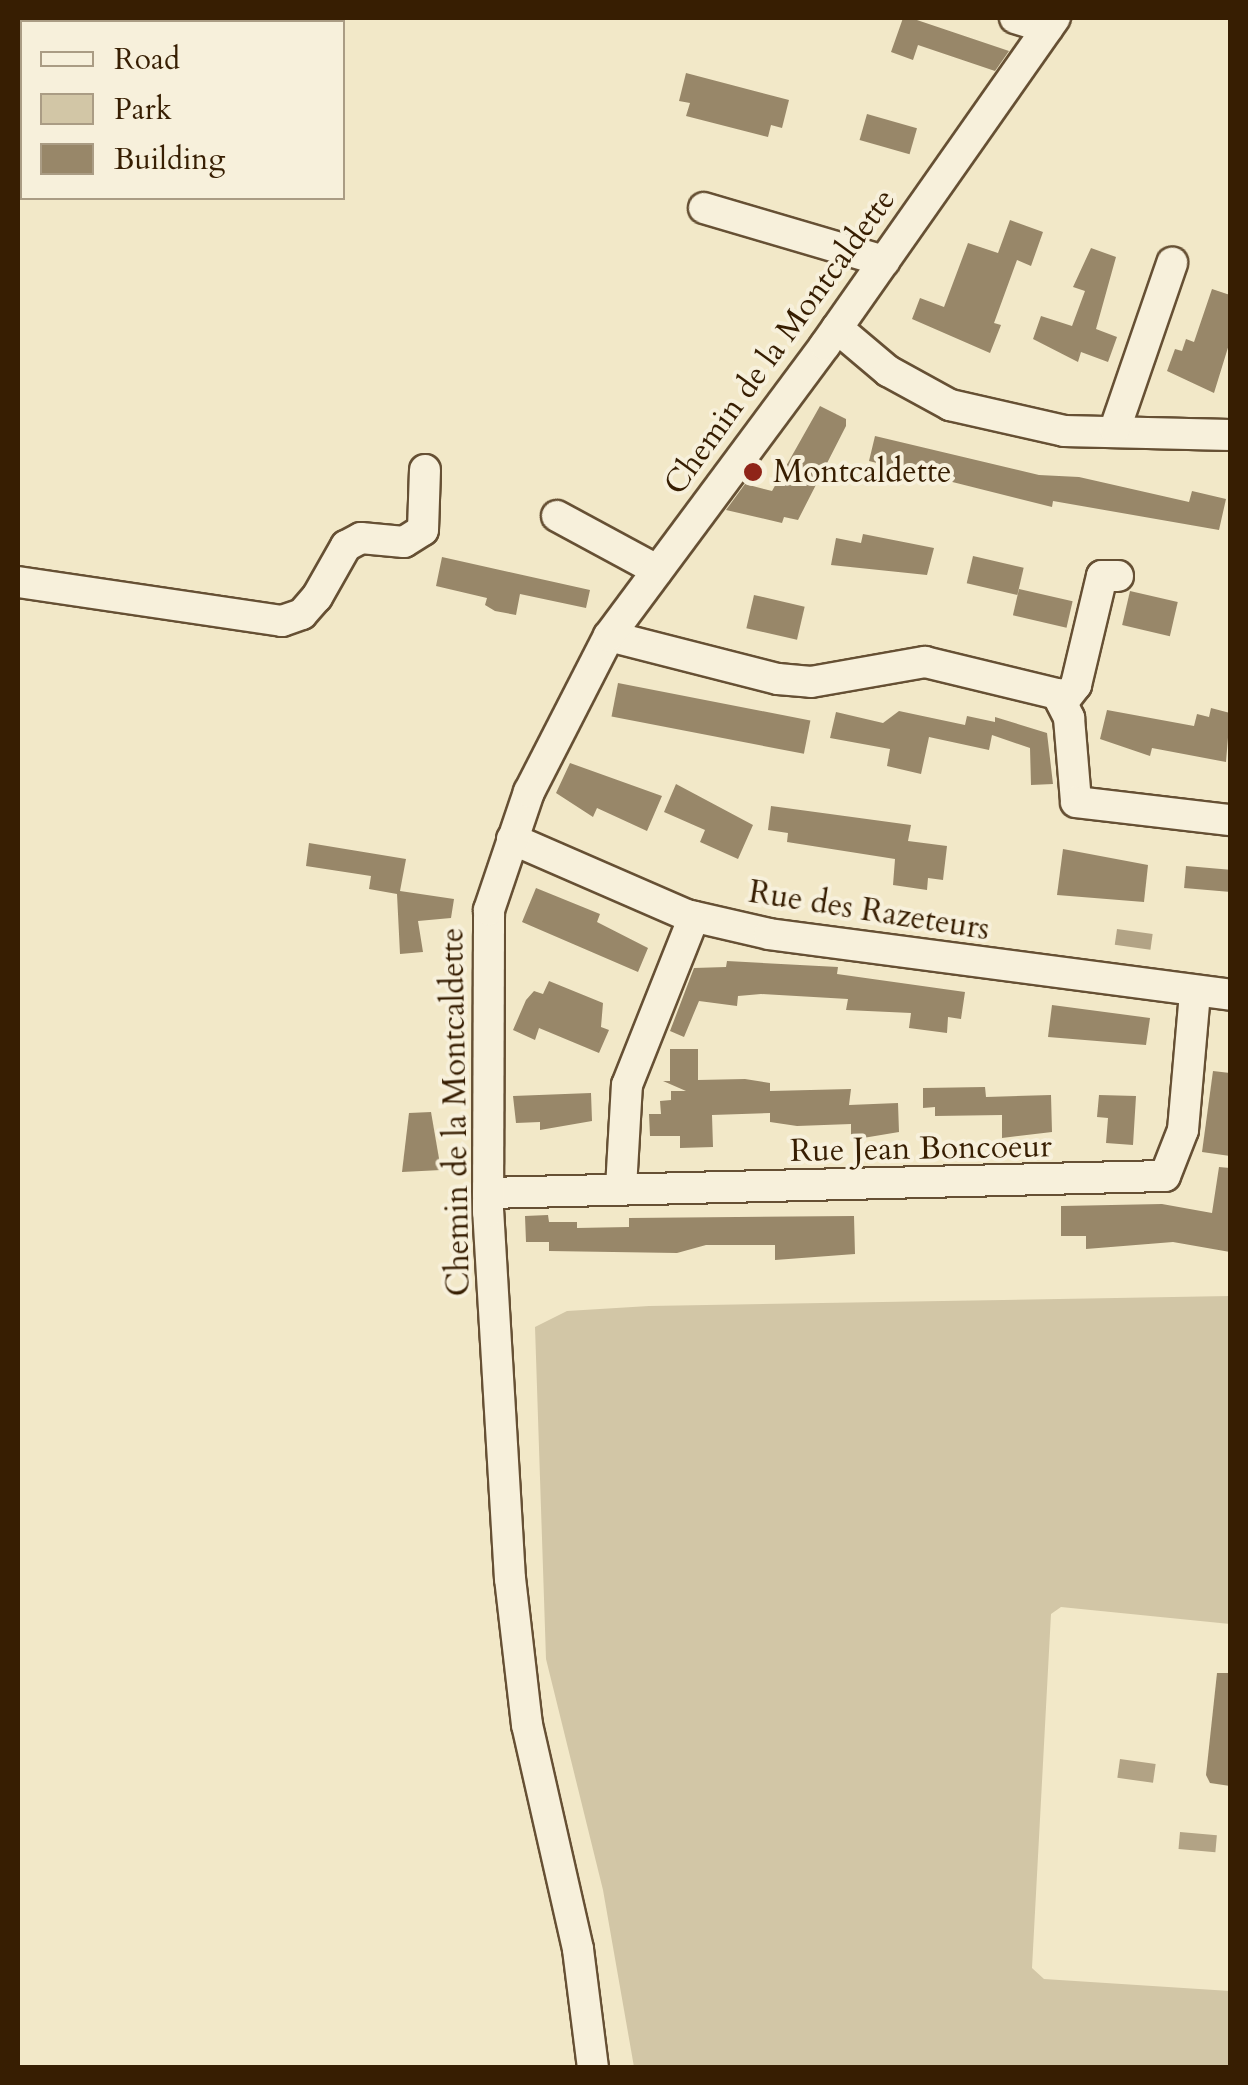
<!DOCTYPE html>
<style>
body{margin:0}
#map{position:relative;width:1248px;height:2085px;overflow:hidden;background:#f2e8c8;font-family:Cardo,serif}
div>[style]{position:absolute}
[style*='--x']{left:calc(var(--x)*1px);top:calc(var(--y)*1px);width:calc(var(--w)*1px);rotate:calc(var(--a)*1deg)}
.green>*{inset:0;background:#d2c6a6}
.water>*{inset:0;background:#b2a385;transform-origin:0 0}
.building>*{inset:0;background:#988769;transform-origin:0 0}
.roads{filter:drop-shadow(2px 0 #665034) drop-shadow(-2px 0 #665034) drop-shadow(0 2px #665034) drop-shadow(0 -2px #665034)}
.minor>*{height:30px;margin:-15px;padding:0 15px;transform-origin:15px;border-radius:15px;background:#f7f0db}
.dots>*{width:28px;height:28px;translate:-50% -50%;box-sizing:border-box;border:5px solid #f7f0db;border-radius:50%}
span{translate:-50% -50%;white-space:nowrap;text-align:center;line-height:1.15;-webkit-text-stroke:8px #f7f0db;paint-order:stroke}
.street-label{font-size:32px;color:#371e02}
.poi-label{font-size:32px;color:#371e02}
.left{translate:0 -50%;text-align:left}
.frame{position:absolute;inset:0;border:20px solid #371e02;pointer-events:none}
.legend{position:absolute;left:20px;top:20px;width:325px;height:180px;box-sizing:border-box;background:#f7f0db;border:2px solid #aa9c84;margin:0;padding:12px 18px;list-style:none;font-size:30px;color:#371e02}
.legend li{display:flex;align-items:center;gap:20px;height:50px}
.legend b{width:50px;border:2px solid #aa9c84}
</style>
<div id="map">
<div class="green">
<div style="clip-path:polygon(1230px 1296px,1230px 1624px,1061px 1607px,1051px 1614px,1032px 1968px,1044px 1979px,1230px 1991px,1230px 2067px,634px 2067px,603px 1890px,546px 1659px,535px 1327px,567px 1311px,649px 1306px)"></div>
</div>
<div class="water">
<div style="left:1117px;top:929px;width:36px;height:16px;rotate:8deg"></div>
<div style="left:1120px;top:1759px;width:36px;height:19px;rotate:8deg"></div>
<div style="left:1180px;top:1832px;width:37px;height:17px;rotate:5deg"></div>
</div>
<div class="building">
<div style="clip-path:polygon(903px 18px,911px 18px,1009px 51px,995px 71px,918px 45px,913px 60px,891px 52px)"></div>
<div style="clip-path:polygon(686px 73px,789px 100px,782px 128px,771px 125px,768px 137px,686px 116px,690px 103px,679px 101px)"></div>
<div style="left:867px;top:114px;width:52px;height:27px;rotate:16deg"></div>
<div style="clip-path:polygon(1010px 220px,1043px 232px,1031px 266px,1017px 260px,994px 323px,1001px 325px,990px 353px,912px 319px,920px 298px,944px 307px,968px 243px,998px 253px)"></div>
<div style="clip-path:polygon(1091px 248px,1116px 257px,1096px 329px,1117px 337px,1108px 362px,1081px 352px,1078px 362px,1033px 339px,1041px 316px,1072px 326px,1085px 291px,1073px 287px)"></div>
<div style="clip-path:polygon(1212px 289px,1230px 295px,1230px 341px,1214px 393px,1167px 371px,1175px 349px,1182px 351px,1186px 339px,1194px 342px)"></div>
<div style="clip-path:polygon(820px 406px,846px 419px,846px 426px,798px 520px,784px 517px,782px 523px,726px 510px,745px 484px,772px 491px)"></div>
<div style="clip-path:polygon(875px 436px,1039px 475px,1079px 477px,1189px 502px,1192px 491px,1226px 499px,1219px 530px,1053px 501px,1052px 507px,869px 461px)"></div>
<div style="clip-path:polygon(863px 534px,934px 548px,927px 575px,831px 565px,836px 538px,861px 543px)"></div>
<div style="left:973px;top:556px;width:52px;height:28px;rotate:13deg"></div>
<div style="clip-path:polygon(442px 557px,590px 590px,586px 608px,520px 594px,516px 615px,495px 611px,485px 605px,487px 598px,436px 586px)"></div>
<div style="left:1019px;top:589px;width:55px;height:27px;rotate:13deg"></div>
<div style="left:1130px;top:591px;width:49px;height:35px;rotate:13deg"></div>
<div style="left:754px;top:595px;width:52px;height:34px;rotate:13deg"></div>
<div style="left:618px;top:683px;width:196px;height:34px;rotate:11deg"></div>
<div style="clip-path:polygon(1211px 708px,1230px 713px,1226px 762px,1152px 748px,1150px 756px,1100px 739px,1107px 710px,1194px 726px,1197px 714px,1209px 717px)"></div>
<div style="clip-path:polygon(899px 711px,965px 725px,967px 716px,995px 722px,995px 717px,1047px 733px,1053px 784px,1031px 785px,1030px 748px,992px 735px,989px 750px,929px 737px,921px 774px,887px 766px,890px 749px,830px 738px,836px 712px,883px 723px)"></div>
<div style="clip-path:polygon(570px 763px,662px 796px,647px 831px,597px 808px,593px 817px,556px 793px)"></div>
<div style="clip-path:polygon(676px 784px,753px 825px,738px 859px,700px 842px,705px 830px,664px 812px)"></div>
<div style="clip-path:polygon(771px 806px,911px 825px,908px 841px,947px 846px,943px 880px,928px 878px,927px 890px,893px 885px,895px 859px,787px 842px,788px 833px,768px 830px)"></div>
<div style="clip-path:polygon(309px 843px,406px 859px,400px 891px,454px 899px,451px 918px,418px 921px,423px 952px,400px 954px,397px 894px,369px 889px,371px 876px,306px 866px)"></div>
<div style="clip-path:polygon(1063px 849px,1148px 865px,1144px 902px,1057px 895px)"></div>
<div style="left:1186px;top:866px;width:44px;height:22px;rotate:5deg"></div>
<div style="clip-path:polygon(536px 888px,600px 914px,597px 922px,648px 948px,638px 972px,522px 922px)"></div>
<div style="clip-path:polygon(727px 961px,838px 967px,837px 974px,965px 992px,961px 1019px,948px 1017px,947px 1033px,909px 1028px,911px 1013px,846px 1010px,848px 999px,761px 994px,738px 996px,737px 1006px,699px 1001px,684px 1037px,670px 1031px,694px 968px,726px 967px)"></div>
<div style="clip-path:polygon(549px 981px,603px 1003px,601px 1027px,609px 1030px,599px 1053px,539px 1028px,535px 1040px,513px 1030px,526px 1000px,534px 991px,543px 994px)"></div>
<div style="clip-path:polygon(1052px 1005px,1150px 1018px,1146px 1045px,1048px 1037px)"></div>
<div style="clip-path:polygon(670px 1049px,698px 1049px,698px 1080px,745px 1079px,770px 1083px,770px 1091px,851px 1089px,849px 1105px,898px 1103px,899px 1132px,851px 1140px,851px 1124px,797px 1126px,770px 1122px,770px 1113px,712px 1115px,713px 1147px,680px 1148px,680px 1136px,650px 1136px,649px 1114px,661px 1114px,660px 1101px,671px 1100px,671px 1091px,686px 1091px,663px 1081px,670px 1081px)"></div>
<div style="clip-path:polygon(1213px 1071px,1230px 1073px,1230px 1156px,1202px 1152px)"></div>
<div style="clip-path:polygon(985px 1087px,986px 1097px,1051px 1095px,1052px 1132px,1002px 1138px,1002px 1115px,935px 1116px,935px 1107px,923px 1108px,923px 1088px)"></div>
<div style="clip-path:polygon(591px 1093px,592px 1121px,540px 1130px,540px 1122px,516px 1123px,513px 1096px)"></div>
<div style="clip-path:polygon(1099px 1095px,1136px 1096px,1133px 1145px,1106px 1143px,1108px 1118px,1097px 1117px)"></div>
<div style="clip-path:polygon(431px 1112px,441px 1170px,402px 1172px,409px 1113px)"></div>
<div style="clip-path:polygon(1219px 1167px,1230px 1168px,1230px 1252px,1173px 1242px,1086px 1249px,1086px 1236px,1061px 1236px,1061px 1206px,1162px 1204px,1212px 1213px)"></div>
<div style="clip-path:polygon(548px 1215px,549px 1222px,577px 1222px,577px 1228px,629px 1227px,629px 1218px,854px 1216px,855px 1254px,775px 1260px,775px 1245px,706px 1245px,677px 1253px,549px 1251px,549px 1242px,526px 1242px,525px 1216px)"></div>
<div style="clip-path:polygon(1217px 1673px,1230px 1673px,1230px 1786px,1210px 1783px,1206px 1775px)"></div>
</div>
<div class="roads">
<div class="minor">
<div style="--x:1015;--y:18;--w:34;--a:17"></div>
<div style="--x:704;--y:208;--w:188;--a:16.4"></div>
<div style="--x:837;--y:328;--w:67;--a:40.1"></div>
<div style="--x:888;--y:371;--w:71;--a:28.7"></div>
<div style="--x:950;--y:405;--w:117;--a:12.8"></div>
<div style="--x:1064;--y:431;--w:166;--a:1.4"></div>
<div style="--x:1115;--y:429;--w:176;--a:-71"></div>
<div style="--x:557;--y:516;--w:114;--a:28.4"></div>
<div style="--x:18;--y:582;--w:267;--a:8.4"></div>
<div style="--x:282;--y:621;--w:21;--a:-19"></div>
<div style="--x:302;--y:614;--w:23;--a:-49"></div>
<div style="--x:317;--y:597;--w:59;--a:-60.4"></div>
<div style="--x:346;--y:546;--w:17;--a:-28"></div>
<div style="--x:361;--y:538;--w:43;--a:5.3"></div>
<div style="--x:404;--y:542;--w:22;--a:-32"></div>
<div style="--x:423;--y:530;--w:60;--a:-88.1"></div>
<div style="--x:609;--y:636;--w:174;--a:14.3"></div>
<div style="--x:778;--y:679;--w:33;--a:5"></div>
<div style="--x:811;--y:682;--w:116;--a:-10"></div>
<div style="--x:925;--y:662;--w:136;--a:13.6"></div>
<div style="--x:1057;--y:694;--w:27;--a:63"></div>
<div style="--x:1069;--y:718;--w:84;--a:85.2"></div>
<div style="--x:1076;--y:802;--w:155;--a:6.7"></div>
<div style="--x:1062;--y:703;--w:23;--a:-52"></div>
<div style="--x:1076;--y:685;--w:112;--a:-76.6"></div>
<div style="--x:1102;--y:576;--w:16;--a:0"></div>
<div style="--x:512;--y:839;--w:191;--a:23.5"></div>
<div style="--x:687;--y:915;--w:84;--a:13"></div>
<div style="--x:769;--y:934;--w:465;--a:7.5"></div>
<div style="--x:621;--y:1188;--w:103;--a:-86.7"></div>
<div style="--x:627;--y:1085;--w:181;--a:-68.3"></div>
<div style="--x:488;--y:1193;--w:677;--a:-1.44"></div>
<div style="--x:1165;--y:1176;--w:49;--a:-68.6"></div>
<div style="--x:1183;--y:1130;--w:139;--a:-85"></div>
<div style="--x:593;--y:2068;--w:120;--a:-97.2"></div>
<div style="--x:578;--y:1949;--w:230;--a:-102.8"></div>
<div style="--x:527;--y:1725;--w:147;--a:-96.6"></div>
<div style="--x:510;--y:1579;--w:368;--a:-93.4"></div>
<div style="--x:488;--y:1212;--w:302;--a:-89.8"></div>
<div style="--x:489;--y:910;--w:125;--a:-71.3"></div>
<div style="--x:529;--y:792;--w:175;--a:-62.9"></div>
<div style="--x:609;--y:636;--w:362;--a:-53.4"></div>
<div style="--x:825;--y:345;--w:400;--a:-54.9"></div>
</div>
</div>
<div class="dots">
<div style="left:753px;top:472px;background:#8f2418"></div>
</div>
<div class="street-label">
<span style="left:780px;top:342px;rotate:-54deg">Chemin de la Montcaldette</span>
<span style="left:869px;top:911px;rotate:9deg">Rue des Razeteurs</span>
<span style="left:456px;top:1112px;rotate:-91deg">Chemin de la Montcaldette</span>
<span style="left:921px;top:1149px;rotate:-1deg">Rue Jean Boncoeur</span>
</div>
<div class="poi-label">
<span class="left" style="left:773px;top:472px">Montcaldette</span>
</div>
<div class="frame"></div>
<ul class="legend">
<li><b style="height:12px;background:#f7f0db"></b>Road</li>
<li><b style="height:28px;background:#d2c6a6"></b>Park</li>
<li><b style="height:28px;background:#988769"></b>Building</li>
</ul>
</div>
